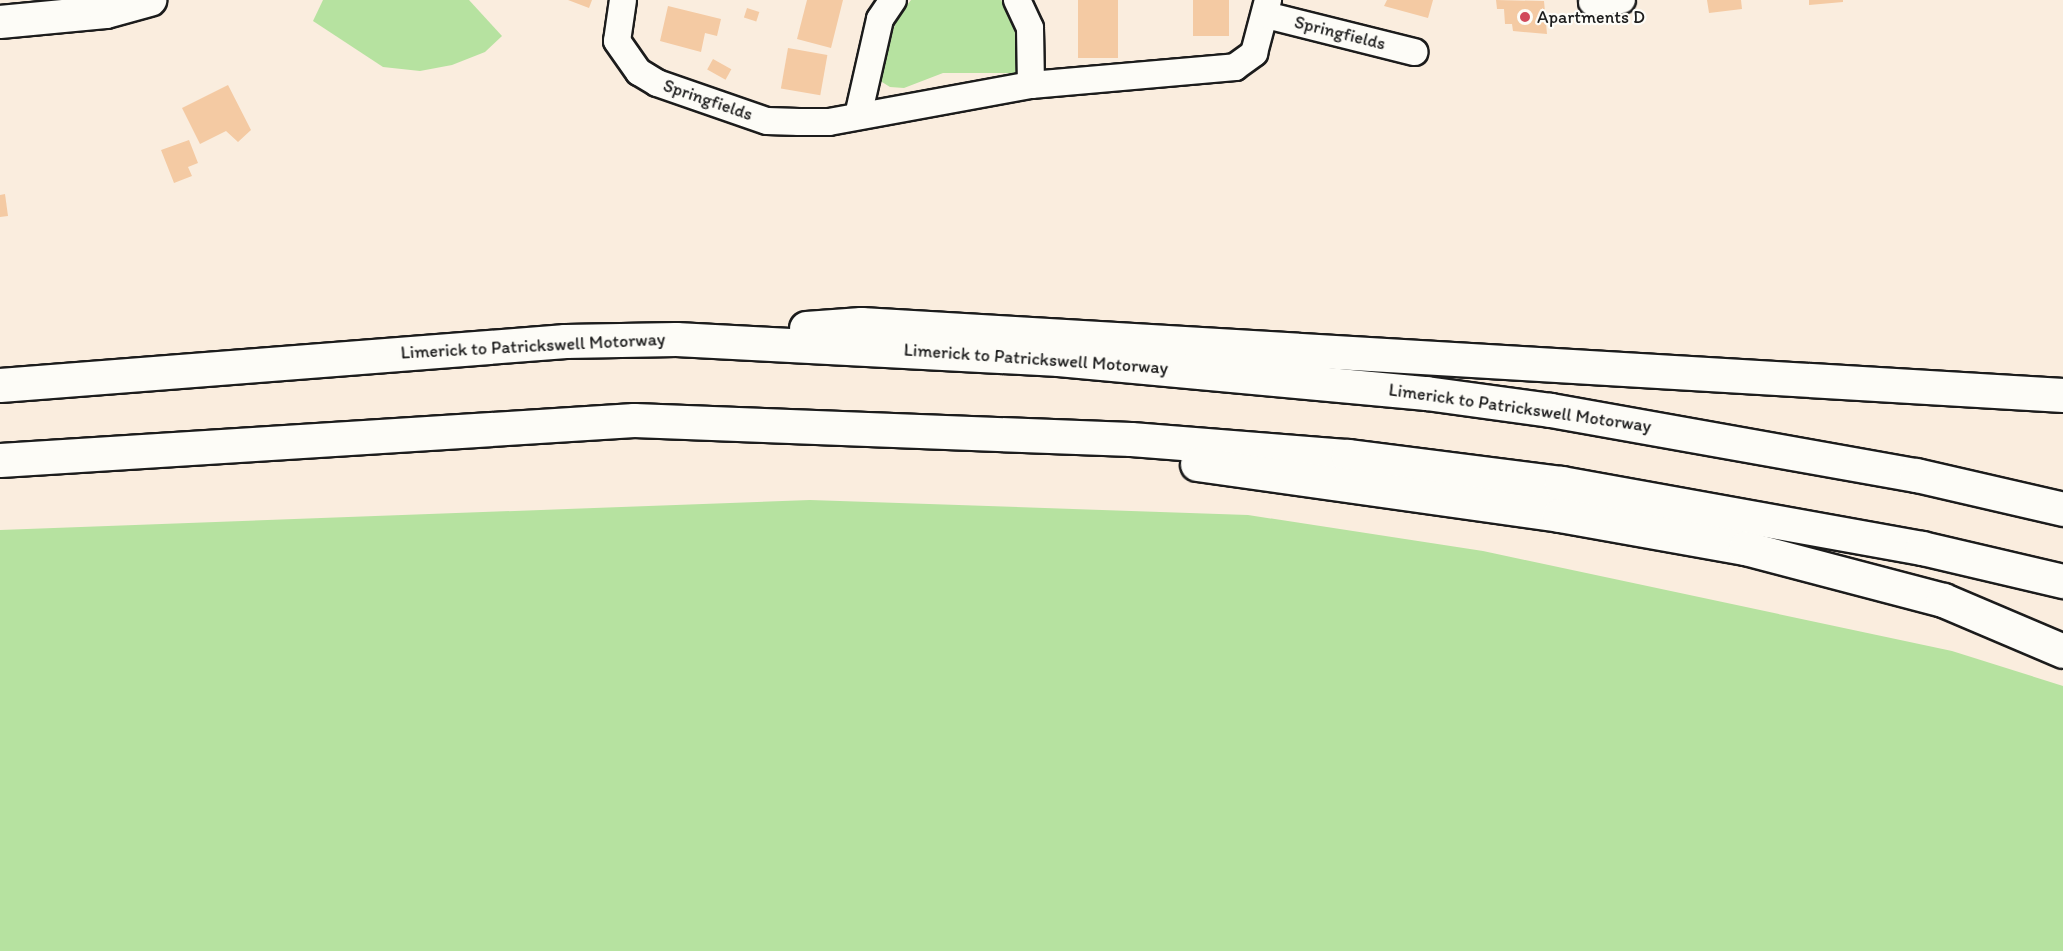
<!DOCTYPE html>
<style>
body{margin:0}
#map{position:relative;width:2063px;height:951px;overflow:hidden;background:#faedde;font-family:Itim,sans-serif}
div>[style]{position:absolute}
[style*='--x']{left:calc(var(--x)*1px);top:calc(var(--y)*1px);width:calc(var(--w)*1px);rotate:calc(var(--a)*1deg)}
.green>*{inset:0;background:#b6e2a0}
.building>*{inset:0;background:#f4caa3;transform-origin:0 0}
.roads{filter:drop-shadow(2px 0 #1c1c1c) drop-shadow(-2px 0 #1c1c1c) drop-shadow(0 2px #1c1c1c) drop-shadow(0 -2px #1c1c1c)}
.minor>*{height:26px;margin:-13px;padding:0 13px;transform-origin:13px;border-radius:13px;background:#fdfcf7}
.tertiary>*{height:32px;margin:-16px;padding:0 16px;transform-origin:16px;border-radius:16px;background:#fdfcf7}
.motorway>*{height:33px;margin:-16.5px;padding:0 16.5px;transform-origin:16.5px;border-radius:16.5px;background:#fdfcf7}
.dots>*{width:16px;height:16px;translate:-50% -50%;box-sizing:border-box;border:3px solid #fdfcf7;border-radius:50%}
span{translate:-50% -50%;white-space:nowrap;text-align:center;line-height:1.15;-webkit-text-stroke:4.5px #fdfcf7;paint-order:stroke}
.poi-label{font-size:18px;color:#1c1c1c}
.left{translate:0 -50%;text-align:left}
.street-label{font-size:18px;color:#1c1c1c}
</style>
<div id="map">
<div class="green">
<div style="clip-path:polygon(323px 0,469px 0,502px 36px,485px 52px,452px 65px,420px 71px,383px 67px,313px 21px)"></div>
<div style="clip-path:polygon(911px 0,1001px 0,1022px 34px,1022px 63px,1016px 73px,943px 73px,904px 88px,890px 87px,882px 82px,879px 67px,898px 17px)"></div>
<div style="clip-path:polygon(810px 500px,1248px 515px,1483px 551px,1952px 651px,2063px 686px,2063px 951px,0 951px,0 530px)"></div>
</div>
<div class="building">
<div style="clip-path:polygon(568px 0,592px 0,589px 8px)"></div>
<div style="clip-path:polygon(807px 0,843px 0,831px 48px,797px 39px)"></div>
<div style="left:1078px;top:0;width:40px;height:58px"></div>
<div style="left:1193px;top:0;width:36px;height:36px"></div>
<div style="clip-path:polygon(1387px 0,1433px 0,1428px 18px,1384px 6px)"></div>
<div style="clip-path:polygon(1496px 0,1544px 1px,1547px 34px,1513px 31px,1512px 24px,1505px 24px,1504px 9px,1497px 9px)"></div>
<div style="clip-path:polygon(1707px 0,1741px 0,1742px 9px,1709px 13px)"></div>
<div style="clip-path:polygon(1809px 0,1843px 0,1843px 2px,1809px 5px)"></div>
<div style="clip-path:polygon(668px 6px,721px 19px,717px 36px,705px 33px,701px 52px,660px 41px)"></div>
<div style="left:747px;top:8px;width:13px;height:10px;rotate:18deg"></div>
<div style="left:788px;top:48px;width:40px;height:41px;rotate:10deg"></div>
<div style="left:713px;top:59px;width:21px;height:12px;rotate:29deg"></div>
<div style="clip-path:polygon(228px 85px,251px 130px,238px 142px,226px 131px,200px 144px,182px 108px)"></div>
<div style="clip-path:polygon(189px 140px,198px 163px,188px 167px,192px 176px,174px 183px,161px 150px)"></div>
<div style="clip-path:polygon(5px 194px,8px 216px,0 217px,0 195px)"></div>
</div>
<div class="roads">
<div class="minor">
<div style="--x:623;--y:0;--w:41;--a:98.3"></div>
<div style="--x:617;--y:41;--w:38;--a:55"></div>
<div style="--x:639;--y:72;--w:21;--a:31"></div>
<div style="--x:657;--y:83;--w:116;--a:19.1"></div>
<div style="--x:767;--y:121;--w:32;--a:2"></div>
<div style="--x:799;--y:122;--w:30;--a:0"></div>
<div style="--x:829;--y:122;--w:205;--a:-10.4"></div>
<div style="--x:1031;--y:85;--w:205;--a:-5"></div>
<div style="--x:1235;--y:67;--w:24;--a:-36"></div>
<div style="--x:1254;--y:53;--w:55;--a:-75.2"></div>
<div style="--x:1017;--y:0;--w:31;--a:65"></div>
<div style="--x:1030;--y:28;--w:57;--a:89"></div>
<div style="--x:1592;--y:2;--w:30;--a:-4"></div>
<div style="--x:1266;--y:15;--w:153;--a:14"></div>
<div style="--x:858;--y:116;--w:99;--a:-77.2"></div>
<div style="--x:880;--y:19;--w:23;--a:-56"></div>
</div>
<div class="tertiary">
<div style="--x:0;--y:22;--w:106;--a:-5.4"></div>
<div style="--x:106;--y:12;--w:46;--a:-15.3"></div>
</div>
<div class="motorway">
<div style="--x:806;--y:328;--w:55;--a:-4.2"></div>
<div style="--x:861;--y:324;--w:1204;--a:3.38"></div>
<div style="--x:0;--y:385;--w:567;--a:-4.45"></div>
<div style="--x:565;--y:341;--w:111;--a:-1"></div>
<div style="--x:676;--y:339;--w:383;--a:3"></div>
<div style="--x:1058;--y:359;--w:370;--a:5.3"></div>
<div style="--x:1426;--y:393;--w:125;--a:7.8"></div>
<div style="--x:1550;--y:410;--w:372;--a:10.1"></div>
<div style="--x:1916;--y:475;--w:151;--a:13"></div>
<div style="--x:0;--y:460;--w:635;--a:-3.61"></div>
<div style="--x:634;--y:420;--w:497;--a:2.2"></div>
<div style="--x:1131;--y:439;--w:218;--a:4.5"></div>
<div style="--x:1348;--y:456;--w:215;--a:7.2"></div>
<div style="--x:1561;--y:483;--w:367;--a:10.2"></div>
<div style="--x:1922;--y:548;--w:145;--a:13.2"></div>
<div style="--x:1197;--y:464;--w:366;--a:8"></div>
<div style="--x:1559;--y:515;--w:189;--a:10.1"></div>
<div style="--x:1745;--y:548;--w:205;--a:14.7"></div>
<div style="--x:1943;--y:600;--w:130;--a:23"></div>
</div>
</div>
<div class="dots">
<div style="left:1525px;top:17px;background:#d1495b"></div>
</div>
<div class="poi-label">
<span class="left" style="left:1537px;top:17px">Apartments D</span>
</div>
<div class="street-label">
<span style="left:1340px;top:33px;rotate:14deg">Springfields</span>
<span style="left:708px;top:100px;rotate:19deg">Springfields</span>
<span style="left:533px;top:346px;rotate:-3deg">Limerick to Patrickswell Motorway</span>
<span style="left:1036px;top:359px;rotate:4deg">Limerick to Patrickswell Motorway</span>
<span style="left:1520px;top:408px;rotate:8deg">Limerick to Patrickswell Motorway</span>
</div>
</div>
